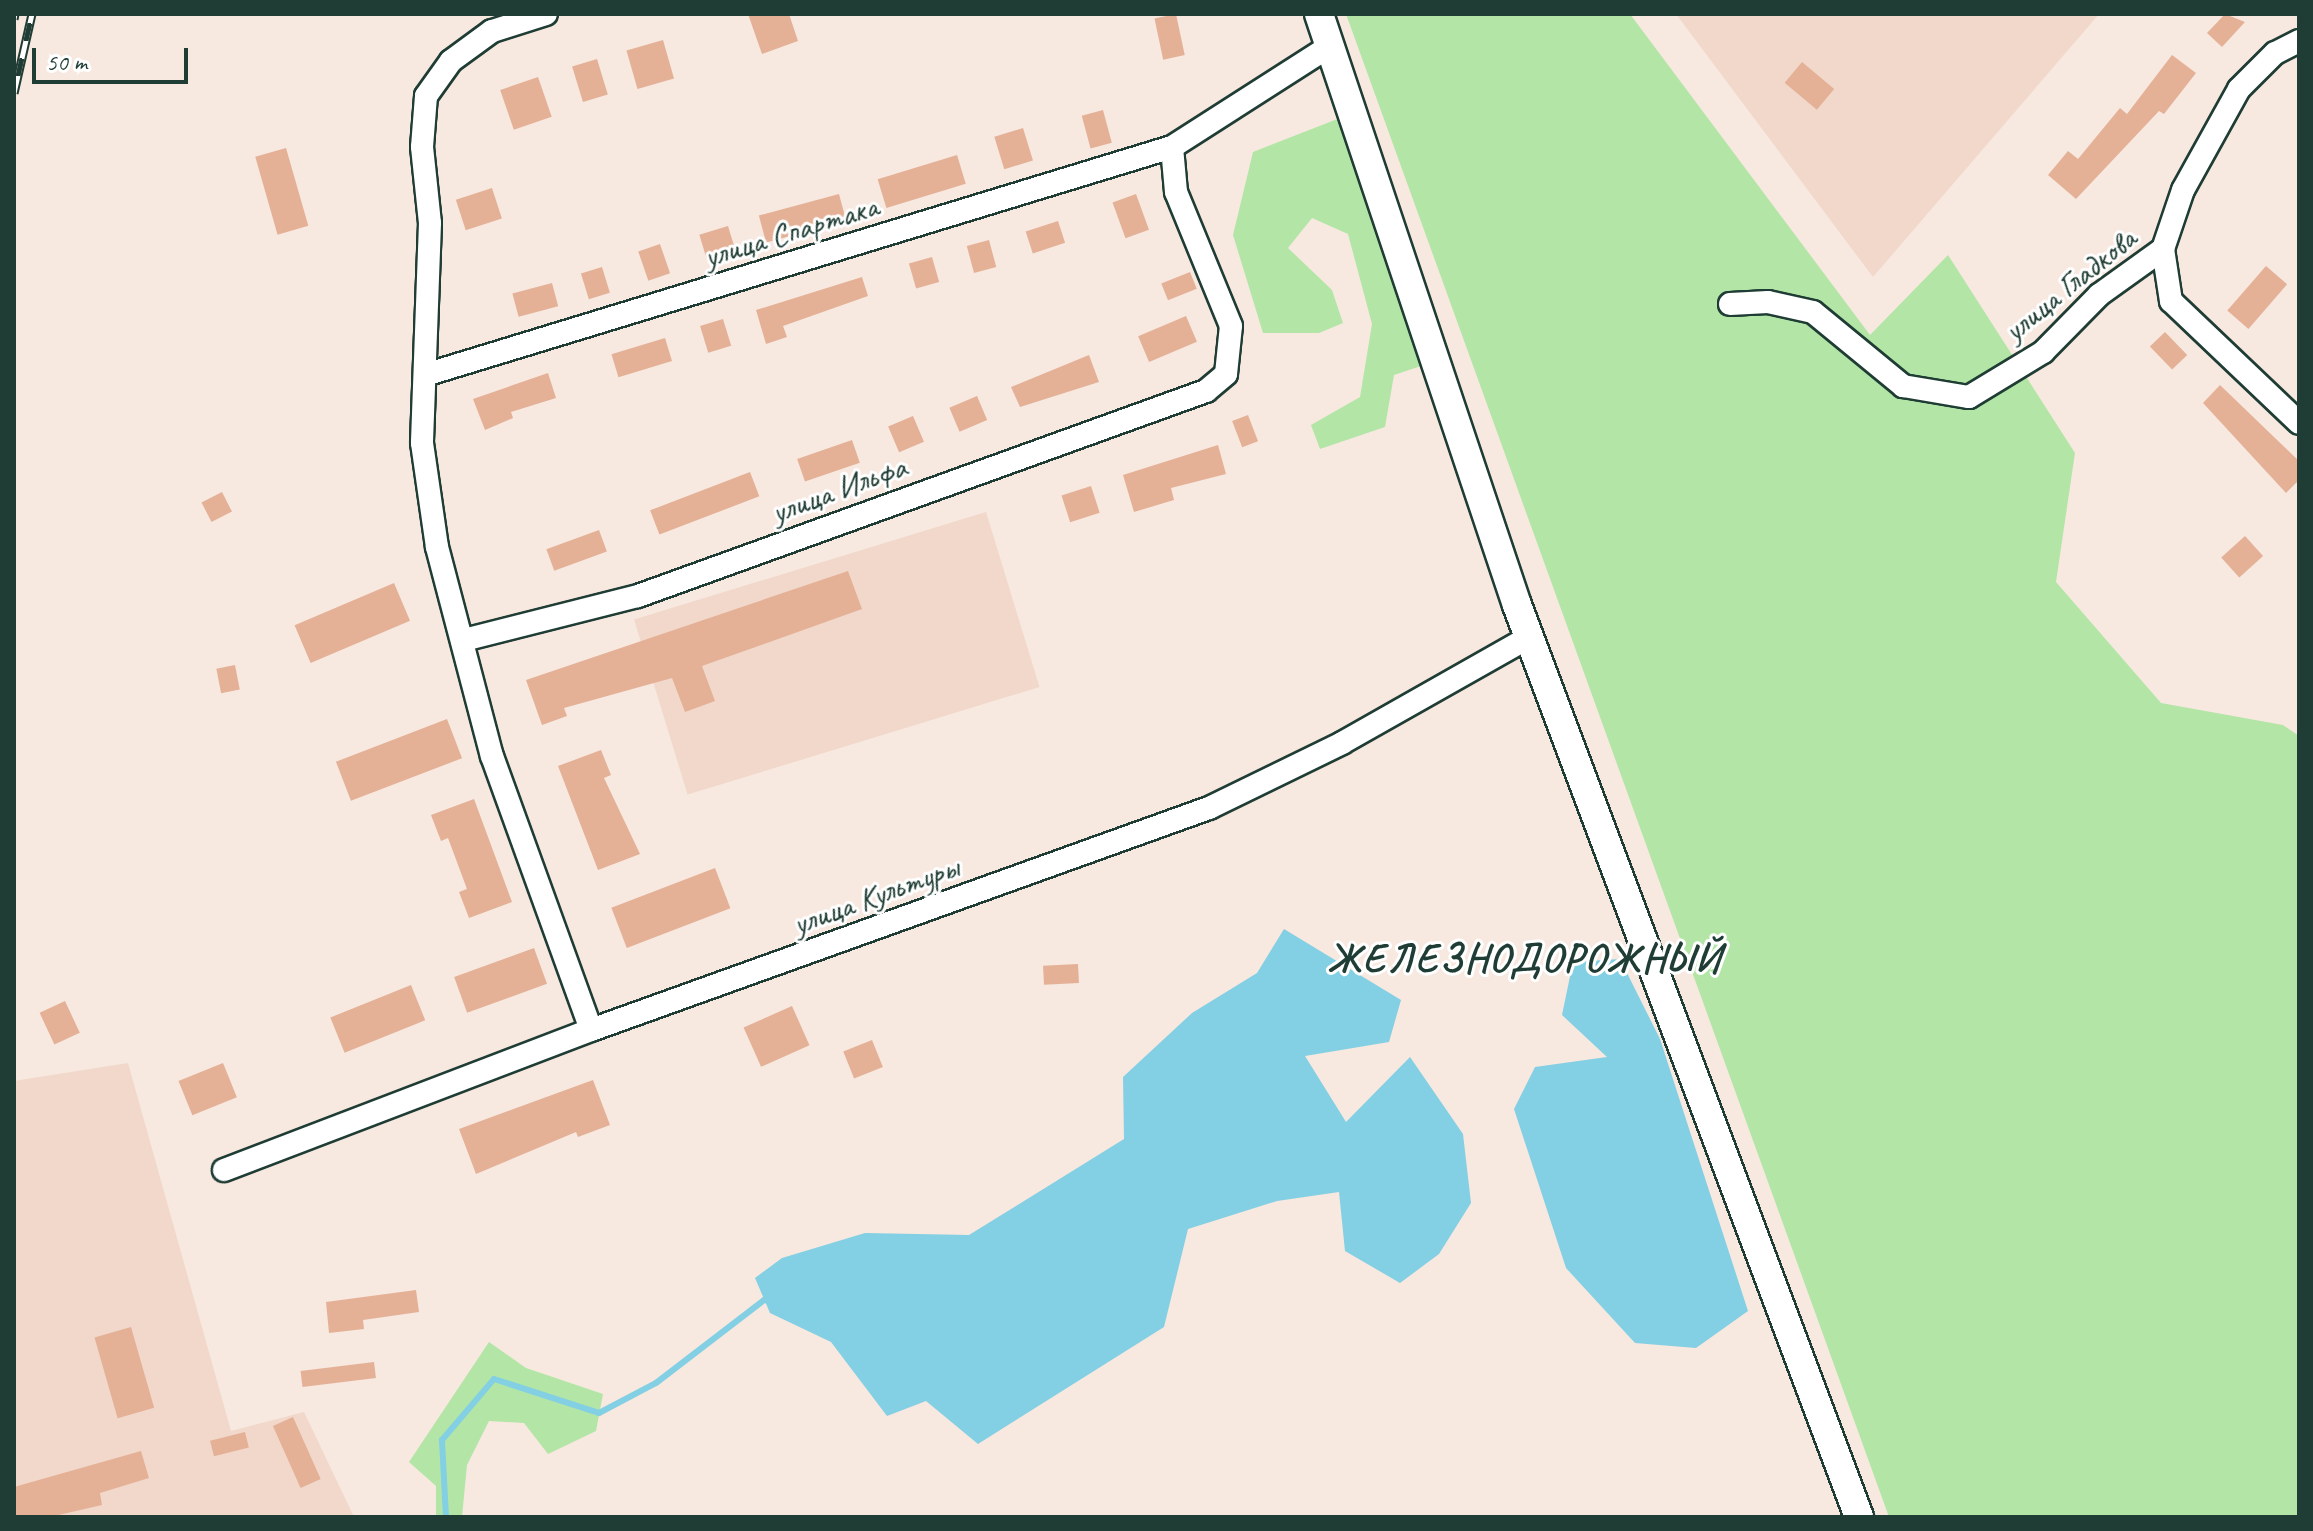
<!DOCTYPE html>
<meta charset="utf-8">
<style>
body{margin:0}
#map{position:relative;width:2313px;height:1531px;overflow:hidden;background:#f7e8e0;font-family:Caveat,sans-serif}
div>[style]{position:absolute}
[style*='--x']{left:calc(var(--x)*1px);top:calc(var(--y)*1px);width:calc(var(--w)*1px);rotate:calc(var(--a)*1deg)}
.built>*{inset:0;background:#f1d8ca;transform-origin:0 0}
.green>*{inset:0;background:#b3e6a6}
.water>*{inset:0;background:#83cfe3}
.stream>*{height:6px;margin:-3px;padding:0 3px;transform-origin:3px;border-radius:3px;background:#83cfe3}
.building>*{inset:0;background:#e4b197;transform-origin:0 0}
.roads{filter:drop-shadow(2px 0 #1f3d34) drop-shadow(-2px 0 #1f3d34) drop-shadow(0 2px #1f3d34) drop-shadow(0 -2px #1f3d34)}
.minor>*{height:22px;margin:-11px;padding:0 11px;transform-origin:11px;border-radius:11px;background:#fff}
.tertiary>*{height:28px;margin:-14px;padding:0 14px;transform-origin:14px;border-radius:14px;background:#fff}
.rail>*{height:9px;margin-top:-4.5px;transform-origin:0;background:repeating-linear-gradient(90deg,#fff 0 18px,#1f3d34 0 36px);box-sizing:border-box;border-block:2px solid #1f3d34}
span{translate:-50% -50%;white-space:nowrap;text-align:center;line-height:1.15;-webkit-text-stroke:6px #fff;paint-order:stroke}
.street-label{font-size:32px;color:#1f3d34}
.district-label{font-size:40px;color:#1f3d34;font-weight:700;letter-spacing:2px}
.frame{position:absolute;inset:0;border:16px solid #1f3d34;pointer-events:none}
.scale{position:absolute;left:32px;top:48px;width:156px;height:36px;box-sizing:border-box;border:4px solid #1f3d34;border-top:0;padding-left:10px;font-size:24px;line-height:28px;white-space:nowrap;color:#1f3d34;-webkit-text-stroke:6px #fff;paint-order:stroke}
</style>
<div id="map">
<div class="built">
<div style="clip-path:polygon(1676px 14px,2099px 14px,1873px 277px)"></div>
<div style="left:986px;top:512px;width:183px;height:368px;rotate:73deg"></div>
<div style="clip-path:polygon(128px 1063px,231px 1431px,304px 1412px,354px 1517px,14px 1517px,14px 1081px)"></div>
</div>
<div class="green">
<div style="clip-path:polygon(1346px 14px,1630px 14px,1870px 335px,1948px 255px,2075px 453px,2056px 582px,2161px 703px,2283px 725px,2299px 736px,2299px 1517px,1889px 1517px)"></div>
<div style="clip-path:polygon(1340px 118px,1424px 365px,1394px 375px,1385px 427px,1320px 449px,1311px 425px,1360px 397px,1372px 324px,1348px 234px,1312px 218px,1288px 248px,1332px 290px,1343px 323px,1319px 333px,1263px 333px,1233px 235px,1253px 152px)"></div>
<div style="clip-path:polygon(489px 1342px,526px 1368px,603px 1394px,596px 1431px,548px 1454px,524px 1423px,489px 1421px,467px 1465px,462px 1517px,436px 1517px,436px 1486px,409px 1462px)"></div>
</div>
<div class="water">
<div style="clip-path:polygon(1284px 929px,1401px 1000px,1389px 1042px,1305px 1056px,1346px 1122px,1410px 1057px,1463px 1134px,1471px 1203px,1439px 1254px,1400px 1283px,1345px 1251px,1339px 1192px,1277px 1201px,1188px 1229px,1164px 1327px,978px 1444px,926px 1401px,887px 1416px,831px 1342px,770px 1313px,755px 1278px,782px 1258px,865px 1233px,969px 1235px,1124px 1139px,1123px 1077px,1192px 1013px,1257px 973px)"></div>
<div style="clip-path:polygon(1620px 959px,1660px 1039px,1748px 1311px,1696px 1348px,1635px 1343px,1566px 1268px,1514px 1109px,1535px 1067px,1607px 1057px,1562px 1015px,1573px 962px)"></div>
</div>
<div class="stream">
<div style="--x:446;--y:1517;--w:77;--a:-93"></div>
<div style="--x:442;--y:1440;--w:80;--a:-49.6"></div>
<div style="--x:494;--y:1379;--w:110;--a:17.9"></div>
<div style="--x:599;--y:1413;--w:64;--a:-27.8"></div>
<div style="--x:656;--y:1383;--w:136;--a:-37.5"></div>
<div style="--x:764;--y:1300;--w:8;--a:7"></div>
</div>
<div class="building">
<div style="clip-path:polygon(748px 14px,789px 14px,798px 41px,762px 54px)"></div>
<div style="left:1176px;top:14px;width:42px;height:22px;rotate:78deg"></div>
<div style="clip-path:polygon(2225px 14px,2245px 22px,2222px 47px,2207px 33px)"></div>
<div style="left:663px;top:40px;width:40px;height:38px;rotate:74deg"></div>
<div style="clip-path:polygon(2172px 55px,2196px 73px,2164px 114px,2159px 111px,2076px 199px,2048px 175px,2068px 151px,2078px 159px,2120px 108px,2127px 114px)"></div>
<div style="left:597px;top:59px;width:37px;height:26px;rotate:73deg"></div>
<div style="left:1802px;top:62px;width:42px;height:27px;rotate:40deg"></div>
<div style="left:538px;top:77px;width:42px;height:40px;rotate:71deg"></div>
<div style="left:1103px;top:110px;width:34px;height:22px;rotate:75deg"></div>
<div style="left:1023px;top:128px;width:34px;height:30px;rotate:73deg"></div>
<div style="left:286px;top:148px;width:81px;height:32px;rotate:74deg"></div>
<div style="left:957px;top:155px;width:30px;height:83px;rotate:73deg"></div>
<div style="left:492px;top:188px;width:32px;height:38px;rotate:72deg"></div>
<div style="left:839px;top:194px;width:28px;height:83px;rotate:75deg"></div>
<div style="left:1136px;top:194px;width:38px;height:25px;rotate:70deg"></div>
<div style="left:1058px;top:221px;width:23px;height:34px;rotate:72deg"></div>
<div style="left:728px;top:226px;width:28px;height:30px;rotate:73deg"></div>
<div style="left:989px;top:240px;width:28px;height:23px;rotate:75deg"></div>
<div style="left:660px;top:244px;width:31px;height:23px;rotate:71deg"></div>
<div style="left:932px;top:257px;width:26px;height:24px;rotate:74deg"></div>
<div style="left:2266px;top:266px;width:28px;height:59px;rotate:41deg"></div>
<div style="left:602px;top:267px;width:27px;height:22px;rotate:73deg"></div>
<div style="left:1190px;top:272px;width:18px;height:31px;rotate:68deg"></div>
<div style="clip-path:polygon(862px 277px,868px 296px,783px 326px,787px 337px,766px 344px,756px 310px)"></div>
<div style="left:552px;top:283px;width:24px;height:41px;rotate:75deg"></div>
<div style="left:1186px;top:316px;width:28px;height:52px;rotate:67deg"></div>
<div style="left:723px;top:319px;width:28px;height:24px;rotate:73deg"></div>
<div style="left:2165px;top:332px;width:32px;height:21px;rotate:46deg"></div>
<div style="left:665px;top:338px;width:24px;height:56px;rotate:73deg"></div>
<div style="clip-path:polygon(1089px 355px,1099px 382px,1020px 407px,1011px 387px)"></div>
<div style="clip-path:polygon(548px 373px,556px 398px,511px 412px,513px 418px,485px 430px,473px 399px)"></div>
<div style="clip-path:polygon(2220px 385px,2299px 461px,2299px 480px,2286px 493px,2203px 403px)"></div>
<div style="left:977px;top:396px;width:26px;height:30px;rotate:67deg"></div>
<div style="left:1248px;top:415px;width:28px;height:17px;rotate:69deg"></div>
<div style="left:913px;top:416px;width:28px;height:27px;rotate:67deg"></div>
<div style="left:852px;top:440px;width:24px;height:58px;rotate:71deg"></div>
<div style="clip-path:polygon(1218px 445px,1226px 474px,1171px 488px,1174px 500px,1134px 512px,1123px 475px)"></div>
<div style="left:750px;top:472px;width:26px;height:107px;rotate:69deg"></div>
<div style="left:1091px;top:486px;width:28px;height:31px;rotate:72deg"></div>
<div style="left:222px;top:492px;width:22px;height:23px;rotate:63deg"></div>
<div style="left:599px;top:530px;width:23px;height:56px;rotate:70deg"></div>
<div style="left:2245px;top:536px;width:27px;height:32px;rotate:48deg"></div>
<div style="clip-path:polygon(848px 571px,862px 609px,702px 666px,715px 701px,685px 712px,672px 678px,564px 708px,567px 716px,542px 725px,526px 680px)"></div>
<div style="left:394px;top:583px;width:41px;height:108px;rotate:67deg"></div>
<div style="left:235px;top:665px;width:25px;height:19px;rotate:79deg"></div>
<div style="left:447px;top:719px;width:42px;height:119px;rotate:69deg"></div>
<div style="clip-path:polygon(601px 750px,611px 775px,604px 778px,640px 854px,598px 870px,558px 766px)"></div>
<div style="clip-path:polygon(474px 799px,512px 902px,469px 918px,459px 892px,467px 889px,448px 838px,441px 841px,431px 815px)"></div>
<div style="left:715px;top:868px;width:43px;height:111px;rotate:69deg"></div>
<div style="left:534px;top:948px;width:38px;height:85px;rotate:70deg"></div>
<div style="left:1078px;top:964px;width:19px;height:35px;rotate:87deg"></div>
<div style="left:411px;top:985px;width:38px;height:87px;rotate:68deg"></div>
<div style="left:65px;top:1001px;width:35px;height:28px;rotate:65deg"></div>
<div style="left:792px;top:1006px;width:43px;height:53px;rotate:66deg"></div>
<div style="left:872px;top:1040px;width:29px;height:31px;rotate:68deg"></div>
<div style="left:223px;top:1063px;width:37px;height:48px;rotate:68deg"></div>
<div style="clip-path:polygon(593px 1080px,610px 1125px,578px 1137px,576px 1132px,476px 1174px,459px 1129px)"></div>
<div style="clip-path:polygon(416px 1290px,419px 1312px,363px 1320px,364px 1329px,329px 1333px,326px 1302px)"></div>
<div style="left:131px;top:1327px;width:84px;height:38px;rotate:74deg"></div>
<div style="left:374px;top:1362px;width:16px;height:74px;rotate:83deg"></div>
<div style="left:293px;top:1417px;width:68px;height:22px;rotate:66deg"></div>
<div style="left:245px;top:1432px;width:16px;height:36px;rotate:76deg"></div>
<div style="clip-path:polygon(141px 1451px,149px 1478px,100px 1493px,102px 1505px,50px 1517px,14px 1517px,14px 1487px)"></div>
</div>
<div class="roads">
<div class="minor">
<div style="--x:546;--y:14;--w:57;--a:162.5"></div>
<div style="--x:492;--y:31;--w:51;--a:143.8"></div>
<div style="--x:451;--y:61;--w:43;--a:125.5"></div>
<div style="--x:426;--y:96;--w:51;--a:94.5"></div>
<div style="--x:422;--y:147;--w:76;--a:84"></div>
<div style="--x:430;--y:223;--w:220;--a:92.1"></div>
<div style="--x:422;--y:443;--w:105;--a:81.8"></div>
<div style="--x:437;--y:547;--w:216;--a:75.3"></div>
<div style="--x:492;--y:756;--w:291;--a:70.1"></div>
<div style="--x:2299;--y:41;--w:27;--a:153"></div>
<div style="--x:2275;--y:53;--w:51;--a:135"></div>
<div style="--x:2239;--y:89;--w:115;--a:119"></div>
<div style="--x:2183;--y:190;--w:62;--a:108.7"></div>
<div style="--x:2163;--y:249;--w:53;--a:81.3"></div>
<div style="--x:2171;--y:301;--w:177;--a:43.6"></div>
<div style="--x:1730;--y:304;--w:38;--a:-3"></div>
<div style="--x:1768;--y:302;--w:46;--a:12.5"></div>
<div style="--x:1813;--y:312;--w:117;--a:39.4"></div>
<div style="--x:1903;--y:386;--w:67;--a:9.5"></div>
<div style="--x:1969;--y:397;--w:87;--a:-31.3"></div>
<div style="--x:2043;--y:352;--w:80;--a:-45.5"></div>
<div style="--x:2099;--y:295;--w:79;--a:-35.7"></div>
<div style="--x:428;--y:374;--w:778;--a:-16.97"></div>
<div style="--x:464;--y:640;--w:179;--a:-14.2"></div>
<div style="--x:638;--y:596;--w:604;--a:-19.85"></div>
<div style="--x:1206;--y:391;--w:26;--a:-40"></div>
<div style="--x:1226;--y:374;--w:48;--a:-84.1"></div>
<div style="--x:1231;--y:326;--w:145;--a:-112.3"></div>
<div style="--x:1176;--y:192;--w:45;--a:-95.1"></div>
<div style="--x:1172;--y:147;--w:188;--a:-32.6"></div>
<div style="--x:224;--y:1170;--w:393;--a:-20.9"></div>
<div style="--x:591;--y:1030;--w:657;--a:-19.76"></div>
<div style="--x:1209;--y:808;--w:148;--a:-26"></div>
<div style="--x:1342;--y:743;--w:215;--a:-29.5"></div>
</div>
<div class="tertiary">
<div style="--x:1319;--y:14;--w:623;--a:71.48"></div>
<div style="--x:1517;--y:605;--w:974;--a:69.44"></div>
</div>
</div>
<div class="rail">
<div style="--x:14;--y:19;--w:5;--a:-79"></div>
<div style="--x:14;--y:93;--w:81;--a:-77.2"></div>
</div>
<div class="street-label">
<span style="left:791px;top:232px;rotate:-17deg">улица Спартака</span>
<span style="left:2070px;top:285px;rotate:-39deg">улица Гладкова</span>
<span style="left:839px;top:490px;rotate:-20deg">улица Ильфа</span>
<span style="left:876px;top:896px;rotate:-20deg">улица Культуры</span>
</div>
<div class="district-label">
<span style="left:1525px;top:958px">ЖЕЛЕЗНОДОРОЖНЫЙ</span>
</div>
<div class="frame"></div>
<div class="scale">50 m</div>
</div>
